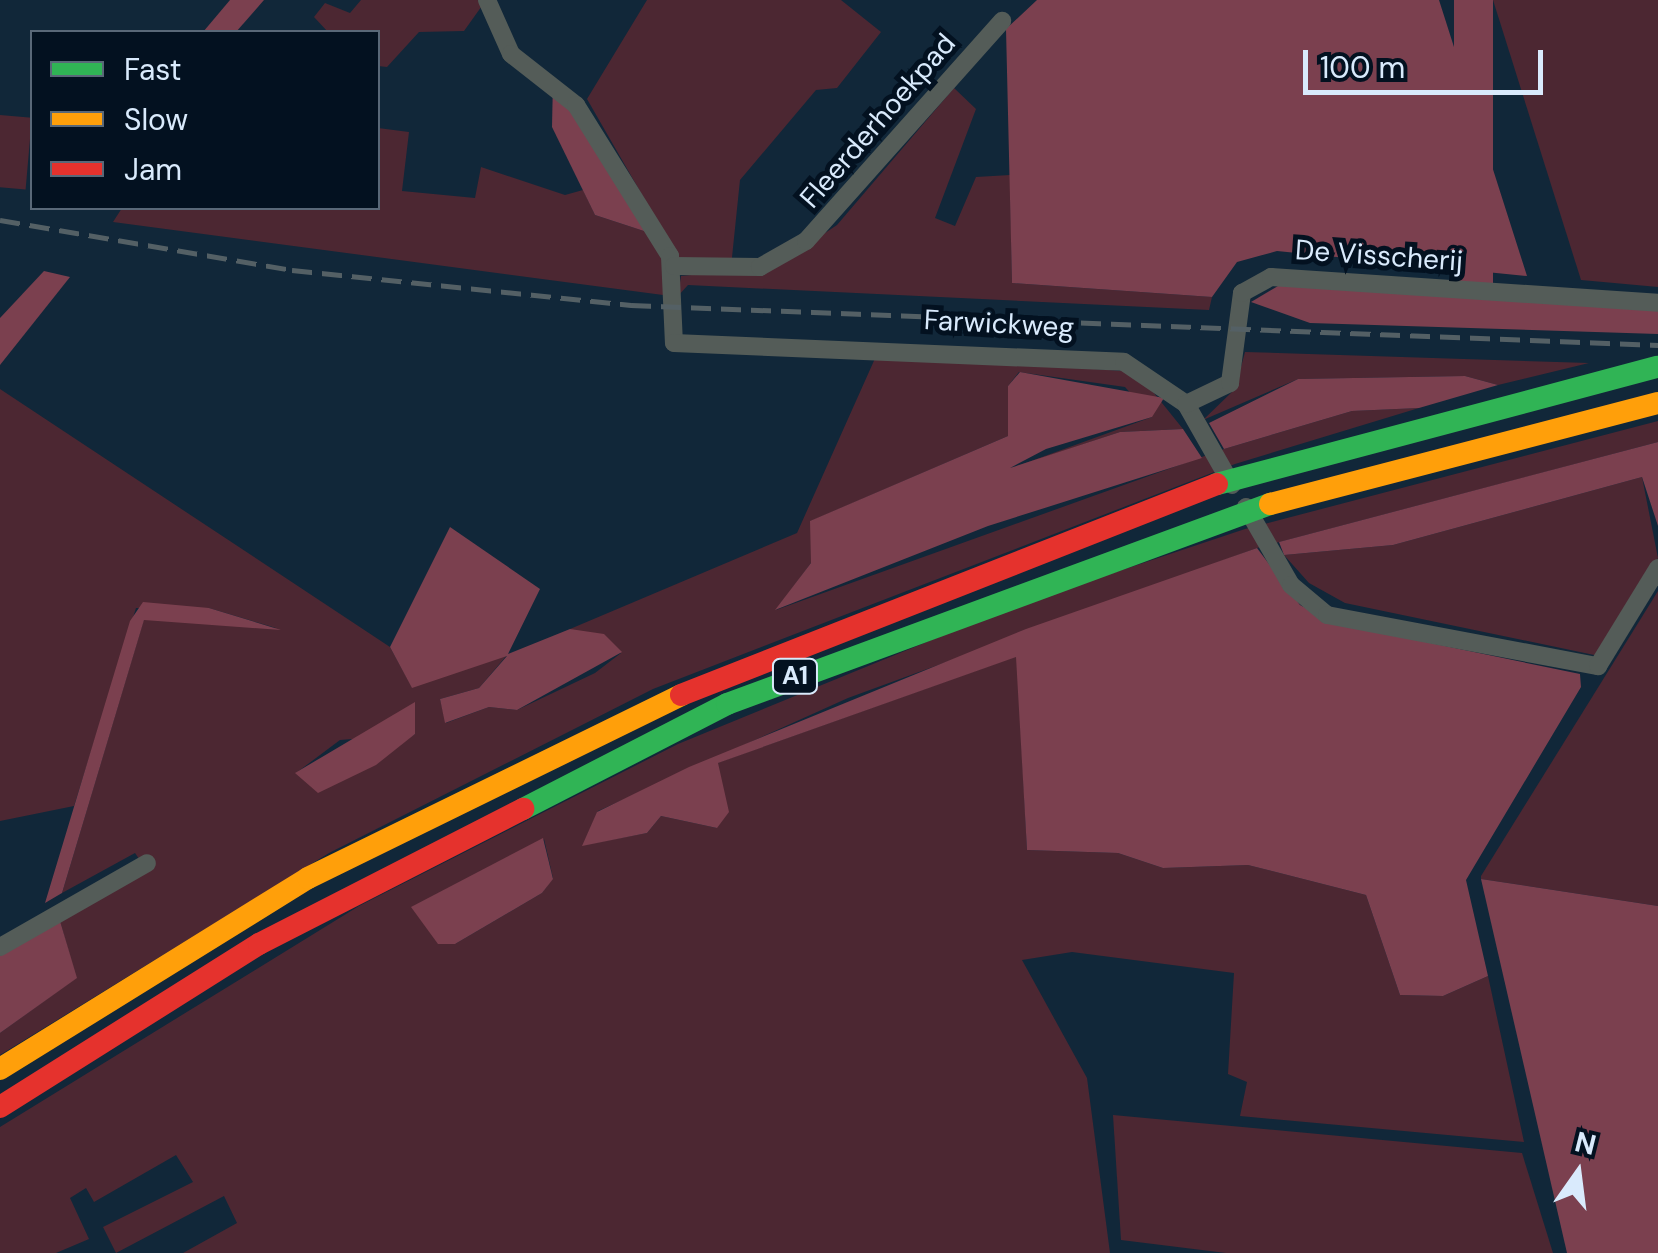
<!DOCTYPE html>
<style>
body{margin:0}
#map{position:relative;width:1658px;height:1253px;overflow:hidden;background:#112739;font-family:"DM Sans",sans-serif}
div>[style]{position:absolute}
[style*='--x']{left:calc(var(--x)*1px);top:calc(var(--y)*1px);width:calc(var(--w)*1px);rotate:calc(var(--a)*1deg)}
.green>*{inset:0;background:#4c2732;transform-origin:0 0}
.forest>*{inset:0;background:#7b404f;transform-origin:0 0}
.street>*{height:18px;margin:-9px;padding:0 9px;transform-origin:9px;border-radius:9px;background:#545c58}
.fast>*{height:22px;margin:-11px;padding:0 11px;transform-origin:11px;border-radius:11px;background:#30b455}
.slow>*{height:22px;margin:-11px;padding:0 11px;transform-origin:11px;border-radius:11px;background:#ff9f0a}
.jam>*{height:22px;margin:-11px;padding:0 11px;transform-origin:11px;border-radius:11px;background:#e5322d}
.rail>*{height:5px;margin-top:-2.5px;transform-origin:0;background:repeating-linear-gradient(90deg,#546065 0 20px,transparent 0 30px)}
span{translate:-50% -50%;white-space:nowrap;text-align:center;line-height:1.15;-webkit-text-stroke:10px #031120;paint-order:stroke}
.shield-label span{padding:2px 8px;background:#031120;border:2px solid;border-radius:8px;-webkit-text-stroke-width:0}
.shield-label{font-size:25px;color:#d9eafc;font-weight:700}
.street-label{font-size:28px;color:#d9eafc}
.legend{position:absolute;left:30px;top:30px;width:350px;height:180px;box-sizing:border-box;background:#031120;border:2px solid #596878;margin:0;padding:12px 18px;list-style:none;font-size:30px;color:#d9eafc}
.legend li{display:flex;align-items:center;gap:20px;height:50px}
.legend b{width:50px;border:2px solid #596878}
.north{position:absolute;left:1528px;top:1123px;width:100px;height:100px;-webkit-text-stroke:8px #031120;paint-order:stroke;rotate:14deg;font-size:28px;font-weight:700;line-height:40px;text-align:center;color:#d9eafc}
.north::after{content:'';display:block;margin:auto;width:35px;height:45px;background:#d9eafc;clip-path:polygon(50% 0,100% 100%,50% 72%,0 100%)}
.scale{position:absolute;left:1303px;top:50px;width:240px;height:45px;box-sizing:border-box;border:5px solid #d9eafc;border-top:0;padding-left:12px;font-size:30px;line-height:35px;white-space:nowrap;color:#d9eafc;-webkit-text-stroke:8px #031120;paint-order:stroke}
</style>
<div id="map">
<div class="green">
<div style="clip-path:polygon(361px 0,482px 0,484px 3px,464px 31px,419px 32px,387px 67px,378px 66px,378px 32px,328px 32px,314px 17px,325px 3px,350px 13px)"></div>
<div style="clip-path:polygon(647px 0,841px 0,881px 32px,837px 88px,816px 90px,740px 180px,731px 267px,680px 261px,587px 99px)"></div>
<div style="clip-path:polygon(1493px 0,1658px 0,1658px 287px,1581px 280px)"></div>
<div style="clip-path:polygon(954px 88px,976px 109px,935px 218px,955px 226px,976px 177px,1010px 175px,1012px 283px,1212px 297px,1209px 310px,688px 285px,678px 296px,681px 276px,774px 267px,837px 225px)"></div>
<div style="left:0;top:115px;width:32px;height:72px;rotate:5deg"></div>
<div style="clip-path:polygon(378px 128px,409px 132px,402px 191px,475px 198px,481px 167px,565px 195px,583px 190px,595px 215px,650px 233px,666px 259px,663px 295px,113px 222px,122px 208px,378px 208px)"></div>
<div style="clip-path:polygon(1245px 352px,1589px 363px,1498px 385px,1465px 376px,1298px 379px,1203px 420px,1235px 389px)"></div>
<div style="clip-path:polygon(evenodd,877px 354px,1137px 372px,1183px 429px,1120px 432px,1009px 469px,1152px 417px,1125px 387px,1019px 372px,1008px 386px,1008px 436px,811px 521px,811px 563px,776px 610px,1224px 449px,1352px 411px,1419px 408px,1235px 464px,653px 689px,329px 853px,0 1055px,0 1033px,76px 978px,60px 921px,146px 869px,135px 853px,62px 893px,144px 619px,276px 628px,209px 608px,136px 608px,74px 806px,0 821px,0 389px,390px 647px,412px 687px,507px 655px,479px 688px,440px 699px,446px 723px,489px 707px,517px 710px,595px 673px,621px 653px,570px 629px,797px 533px,877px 354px,415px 734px,342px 780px,296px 773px,340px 740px,415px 734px)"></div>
<div style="clip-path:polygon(evenodd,1658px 421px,1658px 442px,1257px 548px,848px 698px,598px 811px,583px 845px,647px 833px,661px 816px,717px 828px,717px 763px,1017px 656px,1027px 850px,1118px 853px,1163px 868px,1248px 865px,1366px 895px,1400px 995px,1443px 996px,1488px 976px,1524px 1142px,1240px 1116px,1247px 1082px,1228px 1074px,1234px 973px,1072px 952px,1022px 960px,1087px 1078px,1110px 1253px,183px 1253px,237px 1223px,224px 1196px,116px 1253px,103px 1227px,193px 1182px,176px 1155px,94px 1202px,86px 1188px,70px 1198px,89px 1239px,56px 1253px,0 1253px,0 1127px,359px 906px,678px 744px,1017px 605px,1245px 529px,1658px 421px,544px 839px,553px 878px,542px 893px,455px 944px,544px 839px)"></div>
<div style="clip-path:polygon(1642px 477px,1658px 558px,1599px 656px,1345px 603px,1309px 583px,1284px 555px,1393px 545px)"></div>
<div style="clip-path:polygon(1658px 591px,1658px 906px,1481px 879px,1481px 876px)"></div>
<div style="clip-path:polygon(1113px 1115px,1522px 1153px,1553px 1253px,1226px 1253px,1121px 1240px)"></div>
</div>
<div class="forest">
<div style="clip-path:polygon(230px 0,264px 0,236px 32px,203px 32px)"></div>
<div style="clip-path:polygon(1037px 0,1439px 0,1527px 276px,1277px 251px,1237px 262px,1212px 297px,1012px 283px,1006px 29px)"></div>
<div style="left:1454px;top:0;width:39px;height:295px"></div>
<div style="clip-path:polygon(553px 80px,650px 233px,595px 215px,552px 127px)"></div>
<div style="clip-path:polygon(44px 271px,70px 277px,0 365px,0 318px)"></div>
<div style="clip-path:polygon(1283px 283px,1658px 309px,1658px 334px,1310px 323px,1251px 302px)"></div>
<div style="clip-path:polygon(1020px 372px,1164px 398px,1152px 417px,1046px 449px,1010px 468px,1120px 432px,1183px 429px,1202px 458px,988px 526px,775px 610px,811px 563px,810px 521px,1008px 436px,1008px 386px)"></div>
<div style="clip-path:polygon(1465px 376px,1498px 385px,1419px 408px,1352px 411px,1224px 449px,1209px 423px,1298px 379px)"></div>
<div style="clip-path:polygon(1658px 442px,1658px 526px,1642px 477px,1393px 545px,1284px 555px,1279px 542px)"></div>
<div style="clip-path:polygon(450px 527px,540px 589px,508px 654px,570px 629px,604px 634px,622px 652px,517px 710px,489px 707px,445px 723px,440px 699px,479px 688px,507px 656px,412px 688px,390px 647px)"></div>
<div style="clip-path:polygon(1257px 548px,1300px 605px,1334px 623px,1580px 674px,1581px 687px,1466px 880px,1488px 976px,1443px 996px,1400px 995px,1366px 895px,1248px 865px,1163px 868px,1118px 853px,1027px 850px,1016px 657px,718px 763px,729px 812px,717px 828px,661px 816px,647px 833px,582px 846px,597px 812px,689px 767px,1026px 629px)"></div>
<div style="clip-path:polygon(143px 602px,209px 608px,281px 630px,144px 620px,62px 893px,45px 903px,130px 621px)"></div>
<div style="clip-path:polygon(415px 702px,415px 734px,376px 765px,318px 793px,295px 773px)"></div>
<div style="clip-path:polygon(543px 838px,553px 879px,542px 893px,455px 944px,438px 944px,411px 907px)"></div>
<div style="clip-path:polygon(1481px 879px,1658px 906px,1658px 1253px,1567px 1253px)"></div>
<div style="clip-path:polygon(60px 921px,77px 978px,0 1033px,0 956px)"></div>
</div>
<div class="street">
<div style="--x:487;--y:0;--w:59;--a:66"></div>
<div style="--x:511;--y:54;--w:83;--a:38.1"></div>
<div style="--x:576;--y:105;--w:178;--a:58.1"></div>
<div style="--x:670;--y:256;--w:87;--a:87.4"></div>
<div style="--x:674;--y:343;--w:450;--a:2.4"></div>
<div style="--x:1124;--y:362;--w:75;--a:34.1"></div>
<div style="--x:1186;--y:404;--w:93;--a:60.4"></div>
<div style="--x:674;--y:266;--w:86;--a:0.7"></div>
<div style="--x:760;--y:267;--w:53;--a:-29.5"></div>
<div style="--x:806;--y:241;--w:295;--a:-48.3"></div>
<div style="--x:1186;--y:404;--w:49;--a:-25.5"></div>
<div style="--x:1230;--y:383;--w:91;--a:-82.4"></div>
<div style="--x:1242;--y:293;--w:33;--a:-29"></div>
<div style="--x:1271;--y:277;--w:388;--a:3.8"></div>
<div style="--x:1246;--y:507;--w:90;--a:60"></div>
<div style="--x:1291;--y:585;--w:47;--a:39.8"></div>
<div style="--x:1327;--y:615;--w:276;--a:10.7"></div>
<div style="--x:1598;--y:666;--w:115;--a:-58.5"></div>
<div style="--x:0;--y:947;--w:169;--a:-29.7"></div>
</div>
<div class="fast">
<div style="--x:1217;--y:484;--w:456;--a:-14.9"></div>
<div style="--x:523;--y:809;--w:229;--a:-27.2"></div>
<div style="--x:727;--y:704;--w:579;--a:-20.22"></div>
</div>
<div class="slow">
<div style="--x:1270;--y:504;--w:401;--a:-14.6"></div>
<div style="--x:0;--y:1069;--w:362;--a:-31.8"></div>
<div style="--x:308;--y:878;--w:415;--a:-26.1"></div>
</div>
<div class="jam">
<div style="--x:681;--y:695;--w:576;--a:-21.49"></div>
<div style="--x:0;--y:1107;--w:306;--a:-32.2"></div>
<div style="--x:259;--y:944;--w:297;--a:-27.1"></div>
</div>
<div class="rail">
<div style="--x:0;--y:220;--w:296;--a:9.7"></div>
<div style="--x:292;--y:270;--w:341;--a:5.9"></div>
<div style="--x:631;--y:305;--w:1028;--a:2.23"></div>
</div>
<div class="shield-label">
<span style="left:795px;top:676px">A1</span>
</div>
<div class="street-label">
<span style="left:878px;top:121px;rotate:-49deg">Fleerderhoekpad</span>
<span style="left:1379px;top:256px;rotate:4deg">De Visscherij</span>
<span style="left:999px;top:324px;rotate:3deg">Farwickweg</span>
</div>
<ul class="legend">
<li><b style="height:12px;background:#30b455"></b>Fast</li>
<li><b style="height:12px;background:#ff9f0a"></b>Slow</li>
<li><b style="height:12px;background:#e5322d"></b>Jam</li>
</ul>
<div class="north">N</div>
<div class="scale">100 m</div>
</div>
